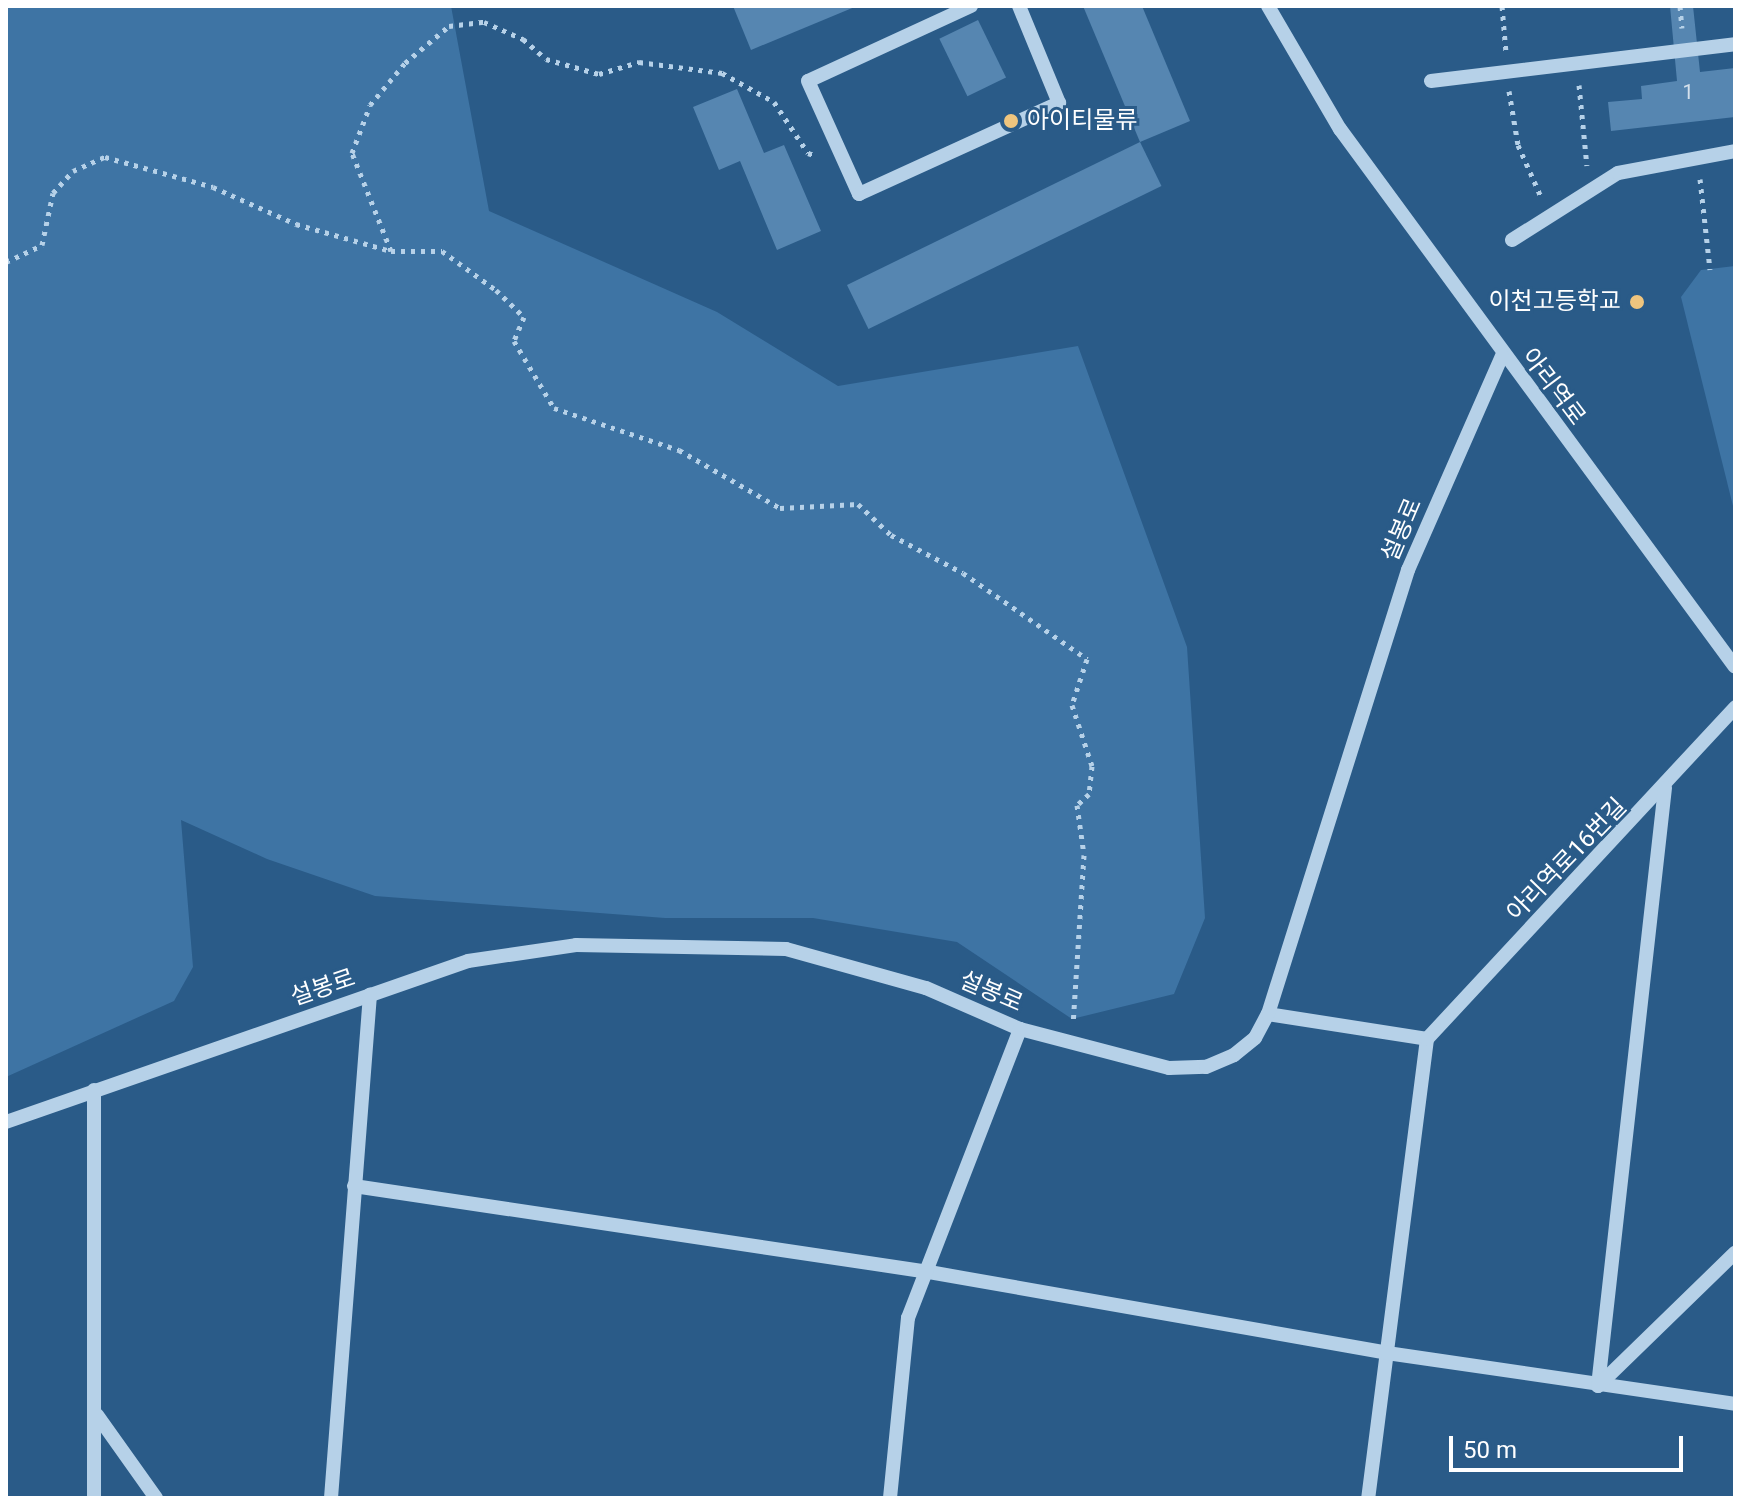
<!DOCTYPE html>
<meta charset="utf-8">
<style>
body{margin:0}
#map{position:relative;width:1741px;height:1504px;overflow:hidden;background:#2a5b88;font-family:Roboto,"Noto Sans KR",sans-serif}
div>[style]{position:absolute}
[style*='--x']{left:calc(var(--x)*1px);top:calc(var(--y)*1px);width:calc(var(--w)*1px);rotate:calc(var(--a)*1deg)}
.green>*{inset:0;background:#3e74a4}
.building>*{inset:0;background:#5686b1;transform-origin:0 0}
.path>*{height:5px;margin-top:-2.5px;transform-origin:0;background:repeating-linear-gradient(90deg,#b6d1e8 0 4px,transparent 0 10px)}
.minor>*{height:14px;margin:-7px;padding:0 7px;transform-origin:7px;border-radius:7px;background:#b6d1e8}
.dots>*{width:22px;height:22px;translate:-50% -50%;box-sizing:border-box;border:4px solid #2a5b88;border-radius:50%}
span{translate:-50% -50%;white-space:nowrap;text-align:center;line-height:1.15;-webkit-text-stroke:6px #2a5b88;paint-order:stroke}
.number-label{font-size:20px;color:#d5e1ec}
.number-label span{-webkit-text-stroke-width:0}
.poi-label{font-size:24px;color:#fff}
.left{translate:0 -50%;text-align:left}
.right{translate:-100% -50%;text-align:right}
.street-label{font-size:24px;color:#fff}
.frame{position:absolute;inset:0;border:8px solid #fff;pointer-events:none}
.scale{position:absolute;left:1449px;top:1436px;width:234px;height:36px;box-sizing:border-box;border:4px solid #fff;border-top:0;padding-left:10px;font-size:24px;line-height:28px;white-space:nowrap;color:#fff;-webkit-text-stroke:6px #2a5b88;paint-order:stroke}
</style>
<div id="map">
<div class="green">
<div style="clip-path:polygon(6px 6px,451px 6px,489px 211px,717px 312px,838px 386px,1078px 346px,1187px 647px,1205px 918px,1174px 994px,1072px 1019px,957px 942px,813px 918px,665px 918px,375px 896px,267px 859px,181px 820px,193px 967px,174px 1001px,6px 1077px)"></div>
<div style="clip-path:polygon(1735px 266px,1735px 514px,1681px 297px,1701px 270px)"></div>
</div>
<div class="building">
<div style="clip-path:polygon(733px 6px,857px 6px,751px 50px)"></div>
<div style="clip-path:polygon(1083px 6px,1142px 6px,1190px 121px,1140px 142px)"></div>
<div style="clip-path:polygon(1670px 6px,1693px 6px,1700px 72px,1735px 68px,1735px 117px,1611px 131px,1608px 102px,1642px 99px,1641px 86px,1677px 81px)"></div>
<div style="left:978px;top:20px;width:64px;height:43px;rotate:64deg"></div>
<div style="clip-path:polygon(737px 89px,764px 153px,784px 145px,821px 231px,777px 250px,740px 161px,719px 170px,693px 107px)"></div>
<div style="left:1140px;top:142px;width:49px;height:326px;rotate:64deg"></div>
</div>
<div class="path">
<div style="--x:1502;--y:6;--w:47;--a:85.1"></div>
<div style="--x:1680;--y:6;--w:22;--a:85"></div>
<div style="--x:1579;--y:85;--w:81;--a:84.4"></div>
<div style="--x:1509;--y:91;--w:55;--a:80.5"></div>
<div style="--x:1518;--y:145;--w:59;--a:66"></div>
<div style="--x:1700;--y:179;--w:91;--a:83.7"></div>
<div style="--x:391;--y:251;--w:51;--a:0"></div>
<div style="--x:442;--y:251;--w:67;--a:35.8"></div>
<div style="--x:496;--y:290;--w:39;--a:44"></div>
<div style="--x:524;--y:317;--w:26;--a:113"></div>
<div style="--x:514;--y:341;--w:78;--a:59.2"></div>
<div style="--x:554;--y:408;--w:132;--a:18.6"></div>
<div style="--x:679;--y:450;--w:116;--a:29.9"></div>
<div style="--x:780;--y:508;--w:78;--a:-2.9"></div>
<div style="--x:858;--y:504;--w:45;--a:43.2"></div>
<div style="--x:891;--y:535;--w:81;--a:27.8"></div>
<div style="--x:963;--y:573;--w:151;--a:34.7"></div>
<div style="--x:1087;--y:659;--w:48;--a:108.1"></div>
<div style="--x:1072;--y:705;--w:64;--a:71.8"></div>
<div style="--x:1092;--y:766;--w:28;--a:96"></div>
<div style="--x:1089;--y:794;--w:16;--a:137"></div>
<div style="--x:1077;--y:805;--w:50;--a:82"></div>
<div style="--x:1084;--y:855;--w:168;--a:93.7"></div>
<div style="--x:6;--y:262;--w:40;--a:-25"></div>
<div style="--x:42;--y:245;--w:53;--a:-78.1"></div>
<div style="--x:53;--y:193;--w:30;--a:-48"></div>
<div style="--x:73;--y:171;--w:35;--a:-24"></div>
<div style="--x:105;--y:157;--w:112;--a:15.5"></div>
<div style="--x:213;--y:187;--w:91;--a:24"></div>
<div style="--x:296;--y:224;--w:99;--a:15.9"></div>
<div style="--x:391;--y:251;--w:105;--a:-111.7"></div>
<div style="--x:352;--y:153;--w:51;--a:-69.4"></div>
<div style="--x:370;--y:105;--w:55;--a:-50.2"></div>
<div style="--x:405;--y:63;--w:57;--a:-40.1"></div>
<div style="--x:449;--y:26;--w:35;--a:-7"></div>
<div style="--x:484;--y:22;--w:43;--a:23.6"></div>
<div style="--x:523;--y:39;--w:30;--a:41"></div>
<div style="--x:546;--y:59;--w:55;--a:15.8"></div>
<div style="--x:599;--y:74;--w:42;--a:-16.7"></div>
<div style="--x:639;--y:62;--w:84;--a:7.5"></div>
<div style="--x:722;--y:73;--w:60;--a:29.1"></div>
<div style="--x:774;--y:102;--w:61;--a:56.3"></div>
<div style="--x:808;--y:153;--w:9;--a:18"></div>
</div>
<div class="minor">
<div style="--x:971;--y:6;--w:179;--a:155.3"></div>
<div style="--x:808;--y:81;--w:124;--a:65.7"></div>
<div style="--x:859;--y:194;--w:220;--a:-24.5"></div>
<div style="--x:1059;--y:103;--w:105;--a:-112.4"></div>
<div style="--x:1268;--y:6;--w:143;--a:59.7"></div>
<div style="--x:1340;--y:129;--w:667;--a:53.71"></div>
<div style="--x:1431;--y:81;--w:306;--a:-6.9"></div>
<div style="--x:1512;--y:240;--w:125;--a:-32.3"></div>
<div style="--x:1618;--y:173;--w:119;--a:-10.6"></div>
<div style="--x:1268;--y:1014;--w:161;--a:8.9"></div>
<div style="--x:1427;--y:1039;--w:463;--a:97.3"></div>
<div style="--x:1427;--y:1039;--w:453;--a:-47.1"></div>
<div style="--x:6;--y:1122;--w:489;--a:-19.2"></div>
<div style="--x:468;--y:961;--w:109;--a:-8.4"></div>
<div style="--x:576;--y:945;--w:210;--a:1.1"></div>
<div style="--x:786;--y:949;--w:145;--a:15.6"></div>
<div style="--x:926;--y:988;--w:103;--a:23.6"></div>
<div style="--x:1020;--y:1029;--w:154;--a:14.7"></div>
<div style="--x:1169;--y:1068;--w:37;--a:-2"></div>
<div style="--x:1206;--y:1067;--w:30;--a:-23"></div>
<div style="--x:1234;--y:1055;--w:27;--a:-39"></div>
<div style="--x:1255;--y:1038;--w:27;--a:-62"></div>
<div style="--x:1268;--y:1014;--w:466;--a:-72.5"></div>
<div style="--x:1408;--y:570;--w:234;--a:-66.3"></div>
<div style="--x:354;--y:1186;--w:581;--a:8.51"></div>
<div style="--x:929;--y:1272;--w:465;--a:10"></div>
<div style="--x:1387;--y:1353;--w:352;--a:8.3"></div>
<div style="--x:1598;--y:1386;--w:602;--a:-83.61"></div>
<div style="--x:1598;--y:1386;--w:191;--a:-44.2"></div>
<div style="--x:97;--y:1415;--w:102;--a:54.6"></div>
<div style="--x:94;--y:1498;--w:408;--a:-90"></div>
<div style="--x:331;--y:1498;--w:505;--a:-85.57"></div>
<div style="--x:890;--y:1498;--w:181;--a:-84.3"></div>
<div style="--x:908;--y:1318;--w:310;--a:-68.8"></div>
</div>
<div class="dots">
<div style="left:1011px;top:121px;background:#efc57e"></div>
<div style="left:1637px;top:302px;background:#efc57e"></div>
</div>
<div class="number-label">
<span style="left:1688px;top:92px">1</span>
</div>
<div class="poi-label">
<span class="left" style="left:1027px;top:121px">아이티물류</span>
<span class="right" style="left:1621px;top:302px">이천고등학교</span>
</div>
<div class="street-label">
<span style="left:1553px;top:387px;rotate:53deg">아리역로</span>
<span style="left:1402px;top:530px;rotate:-67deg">설봉로</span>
<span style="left:1567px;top:860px;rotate:-46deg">아리역로16번길</span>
<span style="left:323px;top:988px;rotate:-19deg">설봉로</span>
<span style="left:991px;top:992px;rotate:23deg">설봉로</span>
</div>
<div class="frame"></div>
<div class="scale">50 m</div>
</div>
